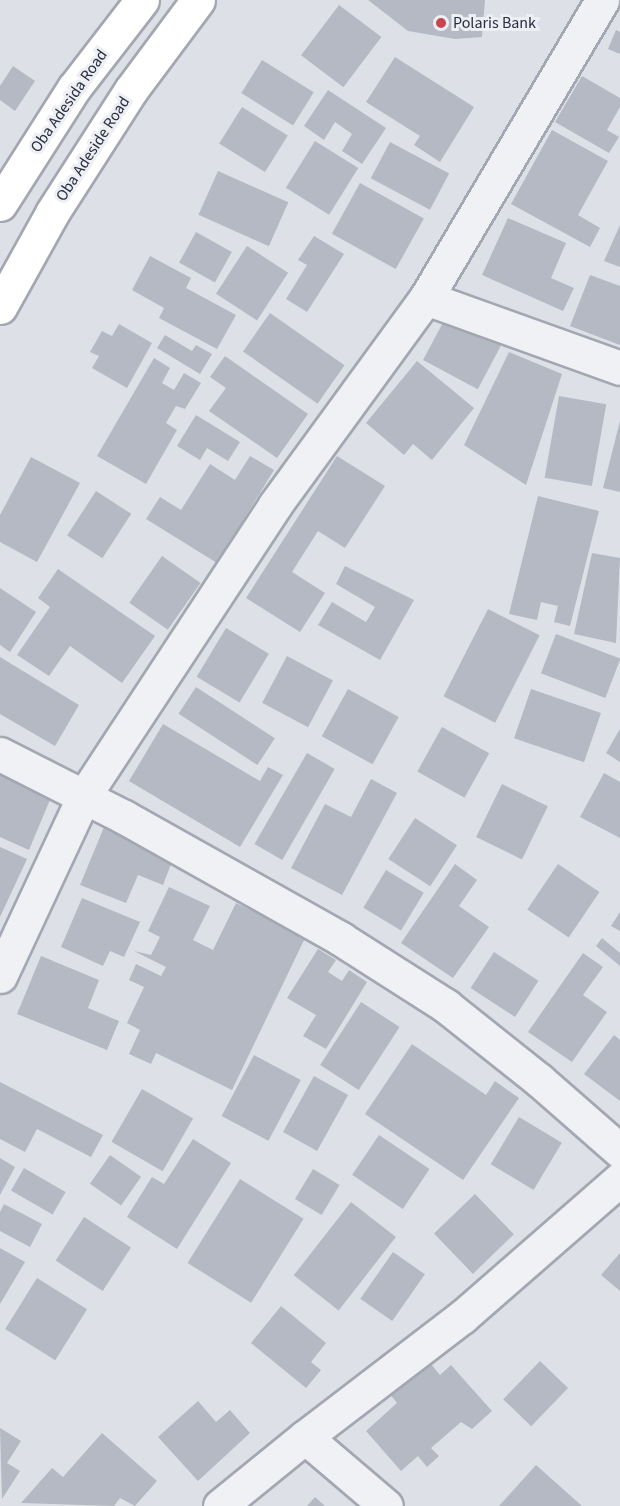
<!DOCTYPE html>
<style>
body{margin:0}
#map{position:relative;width:620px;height:1506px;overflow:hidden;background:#dde0e7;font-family:"Source Sans 3",sans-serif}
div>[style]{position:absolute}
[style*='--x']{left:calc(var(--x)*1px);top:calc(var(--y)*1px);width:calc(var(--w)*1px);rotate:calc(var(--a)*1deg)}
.building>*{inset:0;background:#b5b9c3;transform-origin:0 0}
.roads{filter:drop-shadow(2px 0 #a3a7b1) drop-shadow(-2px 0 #a3a7b1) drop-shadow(0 2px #a3a7b1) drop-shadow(0 -2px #a3a7b1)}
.minor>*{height:33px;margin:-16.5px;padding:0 16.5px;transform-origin:16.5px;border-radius:16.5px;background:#f0f1f5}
.primary>*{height:33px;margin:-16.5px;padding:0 16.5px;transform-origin:16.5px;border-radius:16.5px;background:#fff}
.dots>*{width:16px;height:16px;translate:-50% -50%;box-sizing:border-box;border:3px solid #edeff5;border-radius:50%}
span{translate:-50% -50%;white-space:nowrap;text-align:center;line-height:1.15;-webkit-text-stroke:6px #edeff5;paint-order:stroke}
.poi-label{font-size:16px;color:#272e3d}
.left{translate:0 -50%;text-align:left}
.street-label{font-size:16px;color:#272e3d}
</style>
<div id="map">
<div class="building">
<div style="clip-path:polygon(368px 0,485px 0,482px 37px,455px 39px,408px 31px)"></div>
<div style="left:339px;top:5px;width:53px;height:63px;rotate:37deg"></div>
<div style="clip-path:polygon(616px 30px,620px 32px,620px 54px,608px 49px)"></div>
<div style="clip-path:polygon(395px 57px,474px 107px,440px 162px,414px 145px,420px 136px,366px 102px)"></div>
<div style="left:262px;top:60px;width:61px;height:39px;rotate:32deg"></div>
<div style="clip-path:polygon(13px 66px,35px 81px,15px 111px,0 100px,0 86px)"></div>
<div style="clip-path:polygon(582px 76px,620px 98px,620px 107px,607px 130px,619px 137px,609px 153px,555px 122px)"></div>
<div style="clip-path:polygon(328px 90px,386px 128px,362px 164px,342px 151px,352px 134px,335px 122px,324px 140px,304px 126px)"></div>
<div style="left:242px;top:107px;width:54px;height:43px;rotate:32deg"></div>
<div style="clip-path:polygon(552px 130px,608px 161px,578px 215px,600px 228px,590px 247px,511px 204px)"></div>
<div style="left:315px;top:141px;width:51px;height:55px;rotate:32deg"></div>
<div style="left:390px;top:142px;width:67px;height:41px;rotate:28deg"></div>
<div style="left:218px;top:171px;width:77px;height:48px;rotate:24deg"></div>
<div style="left:360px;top:183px;width:73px;height:58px;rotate:29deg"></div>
<div style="clip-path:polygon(508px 218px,566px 243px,551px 278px,574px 288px,563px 311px,482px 275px)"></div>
<div style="clip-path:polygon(620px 225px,620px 267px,604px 261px)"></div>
<div style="left:196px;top:232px;width:41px;height:35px;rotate:29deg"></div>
<div style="clip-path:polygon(314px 236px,344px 254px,307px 312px,286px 299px,307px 265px,298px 260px)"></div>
<div style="left:247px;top:246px;width:49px;height:57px;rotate:33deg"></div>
<div style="clip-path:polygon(150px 256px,191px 278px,186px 288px,236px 315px,217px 349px,159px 318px,164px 308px,132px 290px)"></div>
<div style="clip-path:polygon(590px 275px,620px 286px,620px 345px,570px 326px)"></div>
<div style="left:270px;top:313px;width:91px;height:47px;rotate:35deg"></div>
<div style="left:447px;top:315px;width:62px;height:51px;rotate:28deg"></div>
<div style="clip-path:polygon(119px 324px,152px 343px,127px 388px,92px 368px,99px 356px,90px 352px,102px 331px,112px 336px)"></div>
<div style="clip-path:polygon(165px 335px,192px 351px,196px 345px,212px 354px,200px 374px,157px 348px)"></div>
<div style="clip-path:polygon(509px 352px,562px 374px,526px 485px,464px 445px)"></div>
<div style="clip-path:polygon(225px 356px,308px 414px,277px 458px,209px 411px,226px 388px,210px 377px)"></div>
<div style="clip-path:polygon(154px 358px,170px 368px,162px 383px,174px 390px,184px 373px,201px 383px,185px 409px,176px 406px,166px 423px,177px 430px,146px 484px,97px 456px)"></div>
<div style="clip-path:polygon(417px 361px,474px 408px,432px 460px,413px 444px,404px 455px,366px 423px)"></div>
<div style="left:559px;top:396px;width:48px;height:83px;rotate:10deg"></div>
<div style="clip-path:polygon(196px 415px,240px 442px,228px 461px,207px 448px,200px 460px,177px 446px)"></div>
<div style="clip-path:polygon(620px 421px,620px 492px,603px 488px)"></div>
<div style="clip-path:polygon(250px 456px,274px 470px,217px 563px,146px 519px,160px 497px,181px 510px,210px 464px,235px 480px)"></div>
<div style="clip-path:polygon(337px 456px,385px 486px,345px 548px,318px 531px,292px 572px,325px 593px,300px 632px,246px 598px)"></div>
<div style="clip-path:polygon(31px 457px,80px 483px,37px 562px,0 542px,0 515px)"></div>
<div style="left:96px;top:491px;width:42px;height:53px;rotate:33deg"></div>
<div style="clip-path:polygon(538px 496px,599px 511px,570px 626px,554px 622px,558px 606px,541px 602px,537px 620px,509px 614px)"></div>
<div style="clip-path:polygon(592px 553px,620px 558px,616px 643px,574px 634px)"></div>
<div style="left:162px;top:556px;width:47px;height:57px;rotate:35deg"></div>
<div style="clip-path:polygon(345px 566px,414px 600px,380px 660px,318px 625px,332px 602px,366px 622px,375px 607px,336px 584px)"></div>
<div style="clip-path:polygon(58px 569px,155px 636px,122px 683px,70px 646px,49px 676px,17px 655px,50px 607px,38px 598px)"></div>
<div style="clip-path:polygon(0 588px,36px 612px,10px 652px,0 645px)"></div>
<div style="left:488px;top:609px;width:58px;height:98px;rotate:27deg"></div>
<div style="left:226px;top:628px;width:50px;height:57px;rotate:31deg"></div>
<div style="left:556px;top:634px;width:69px;height:42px;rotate:21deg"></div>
<div style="left:287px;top:656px;width:52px;height:53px;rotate:28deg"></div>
<div style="clip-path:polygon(0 657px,79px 705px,55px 746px,0 714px)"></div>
<div style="left:196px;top:687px;width:94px;height:32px;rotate:33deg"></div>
<div style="left:348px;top:689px;width:58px;height:54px;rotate:29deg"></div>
<div style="left:531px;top:689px;width:74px;height:52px;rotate:19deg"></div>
<div style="clip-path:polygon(163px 724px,260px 781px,268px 767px,283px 775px,240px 847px,129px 781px)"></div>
<div style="left:442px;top:727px;width:54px;height:51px;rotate:29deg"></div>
<div style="clip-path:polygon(620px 729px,620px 762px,606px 753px)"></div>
<div style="left:307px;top:753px;width:32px;height:105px;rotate:30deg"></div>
<div style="clip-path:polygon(0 773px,52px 795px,29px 850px,0 837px)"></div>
<div style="clip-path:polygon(604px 773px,620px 782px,620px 838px,580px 817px)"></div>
<div style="clip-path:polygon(371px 779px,397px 793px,342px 895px,291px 868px,325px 804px,351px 817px)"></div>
<div style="left:502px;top:784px;width:51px;height:59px;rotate:26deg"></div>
<div style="left:415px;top:818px;width:50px;height:49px;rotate:33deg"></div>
<div style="clip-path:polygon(107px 820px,173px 859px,163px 885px,138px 875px,126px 903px,80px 885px)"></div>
<div style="clip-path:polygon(0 847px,27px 859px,0 917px)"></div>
<div style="clip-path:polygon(455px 864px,477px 880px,459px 906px,489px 927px,453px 978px,401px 943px)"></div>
<div style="left:558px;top:864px;width:50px;height:55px;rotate:34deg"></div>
<div style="left:386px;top:870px;width:44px;height:44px;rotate:31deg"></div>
<div style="clip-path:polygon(169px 887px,210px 906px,193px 940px,213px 950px,236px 903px,306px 936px,232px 1090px,156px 1053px,151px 1064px,129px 1054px,140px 1030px,127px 1023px,144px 987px,129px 980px,136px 964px,161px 976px,166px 967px,134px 951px,151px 955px,160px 937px,148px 931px)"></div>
<div style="clip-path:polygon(82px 898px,140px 922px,124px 957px,110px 951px,103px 966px,61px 947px)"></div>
<div style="clip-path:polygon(620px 912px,620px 931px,611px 926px)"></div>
<div style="clip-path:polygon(602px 938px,620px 953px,620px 966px,596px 946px)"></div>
<div style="clip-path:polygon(318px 949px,336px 960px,328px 972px,342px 981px,349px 970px,367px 982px,326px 1049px,303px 1036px,316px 1015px,287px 998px)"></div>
<div style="left:494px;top:952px;width:53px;height:43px;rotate:33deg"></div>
<div style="clip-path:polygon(583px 953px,603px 967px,583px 995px,607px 1012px,572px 1062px,528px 1032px)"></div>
<div style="clip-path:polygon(41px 956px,99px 980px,88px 1008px,119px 1021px,107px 1050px,17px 1014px)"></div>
<div style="left:361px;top:1002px;width:46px;height:75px;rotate:33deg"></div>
<div style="clip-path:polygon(614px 1035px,620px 1040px,620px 1101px,584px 1074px)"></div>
<div style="clip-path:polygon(412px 1044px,486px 1095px,495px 1081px,519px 1098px,463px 1180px,365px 1114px)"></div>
<div style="left:254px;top:1055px;width:53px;height:69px;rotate:28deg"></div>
<div style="left:314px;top:1076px;width:39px;height:64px;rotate:29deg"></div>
<div style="clip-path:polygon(0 1082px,103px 1135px,91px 1157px,37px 1129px,25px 1152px,0 1139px)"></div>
<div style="left:142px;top:1089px;width:59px;height:61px;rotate:30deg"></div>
<div style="left:519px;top:1117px;width:50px;height:55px;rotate:31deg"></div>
<div style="left:379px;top:1135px;width:61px;height:48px;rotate:34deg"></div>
<div style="clip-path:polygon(193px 1139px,231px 1163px,177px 1249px,127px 1217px,152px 1177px,164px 1184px)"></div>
<div style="left:110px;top:1155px;width:38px;height:35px;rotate:35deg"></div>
<div style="clip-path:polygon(0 1158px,15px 1167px,0 1195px)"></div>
<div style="left:24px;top:1168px;width:48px;height:26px;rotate:30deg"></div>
<div style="left:313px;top:1169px;width:31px;height:35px;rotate:31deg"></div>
<div style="left:240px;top:1179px;width:75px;height:99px;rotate:32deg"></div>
<div style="left:475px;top:1194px;width:56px;height:57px;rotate:46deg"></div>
<div style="left:351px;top:1202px;width:57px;height:93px;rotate:38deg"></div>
<div style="clip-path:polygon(4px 1204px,42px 1224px,30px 1247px,0 1231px,0 1212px)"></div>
<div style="left:84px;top:1217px;width:56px;height:52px;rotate:33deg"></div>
<div style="clip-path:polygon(0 1248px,25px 1262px,0 1304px)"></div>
<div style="left:393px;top:1252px;width:39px;height:57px;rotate:35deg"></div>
<div style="clip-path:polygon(620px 1253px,620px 1291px,601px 1275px)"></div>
<div style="left:37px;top:1278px;width:59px;height:60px;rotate:32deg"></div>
<div style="clip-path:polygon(281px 1306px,326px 1343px,311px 1362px,321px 1370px,306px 1388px,251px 1343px)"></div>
<div style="clip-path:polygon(426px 1358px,440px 1375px,451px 1365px,492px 1411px,472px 1429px,461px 1422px,431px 1448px,439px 1456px,427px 1467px,418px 1456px,401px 1471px,366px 1431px,397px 1403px,388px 1392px)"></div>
<div style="left:540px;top:1361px;width:39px;height:53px;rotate:44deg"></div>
<div style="clip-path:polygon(198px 1401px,216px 1422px,230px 1410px,250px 1433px,198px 1481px,158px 1437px)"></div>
<div style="clip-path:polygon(0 1428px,21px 1441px,7px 1463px,20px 1471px,2px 1499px)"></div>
<div style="clip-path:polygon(102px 1433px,157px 1481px,135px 1506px,120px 1498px,114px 1506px,21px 1503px,52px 1468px,63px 1477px)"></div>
<div style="clip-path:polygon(536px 1465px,582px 1506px,499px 1506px)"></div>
<div style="clip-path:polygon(315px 1497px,325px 1506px,307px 1506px)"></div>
</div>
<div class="roads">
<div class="minor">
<div style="--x:426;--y:298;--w:206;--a:19.8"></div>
<div style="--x:0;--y:754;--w:139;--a:26.9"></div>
<div style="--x:124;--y:817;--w:249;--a:29.3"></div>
<div style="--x:341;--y:939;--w:125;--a:32.5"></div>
<div style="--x:446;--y:1006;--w:119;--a:38.5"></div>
<div style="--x:539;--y:1080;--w:108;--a:41.2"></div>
<div style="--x:0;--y:976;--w:199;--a:-65"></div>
<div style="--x:84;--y:796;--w:348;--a:-56.7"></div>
<div style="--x:275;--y:505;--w:256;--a:-53.9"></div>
<div style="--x:426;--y:298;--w:346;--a:-59.4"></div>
<div style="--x:305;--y:1437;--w:198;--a:-37.4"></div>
<div style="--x:462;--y:1317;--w:210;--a:-41.1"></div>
<div style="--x:220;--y:1506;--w:109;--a:-39.1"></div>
<div style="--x:305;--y:1437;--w:106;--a:40.4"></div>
</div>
<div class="primary">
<div style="--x:0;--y:204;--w:138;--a:-57.5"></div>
<div style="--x:74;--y:88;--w:111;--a:-52.3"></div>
<div style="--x:0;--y:307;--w:107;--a:-61"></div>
<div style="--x:52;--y:213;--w:146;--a:-57.3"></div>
<div style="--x:131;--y:90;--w:112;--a:-53.3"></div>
</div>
</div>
<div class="dots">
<div style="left:441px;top:23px;background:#ca444f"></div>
</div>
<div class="poi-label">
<span class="left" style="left:453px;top:23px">Polaris Bank</span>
</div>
<div class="street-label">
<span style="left:69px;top:101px;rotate:-55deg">Oba Adesida Road</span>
<span style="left:93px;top:149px;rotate:-57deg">Oba Adeside Road</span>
</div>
</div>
